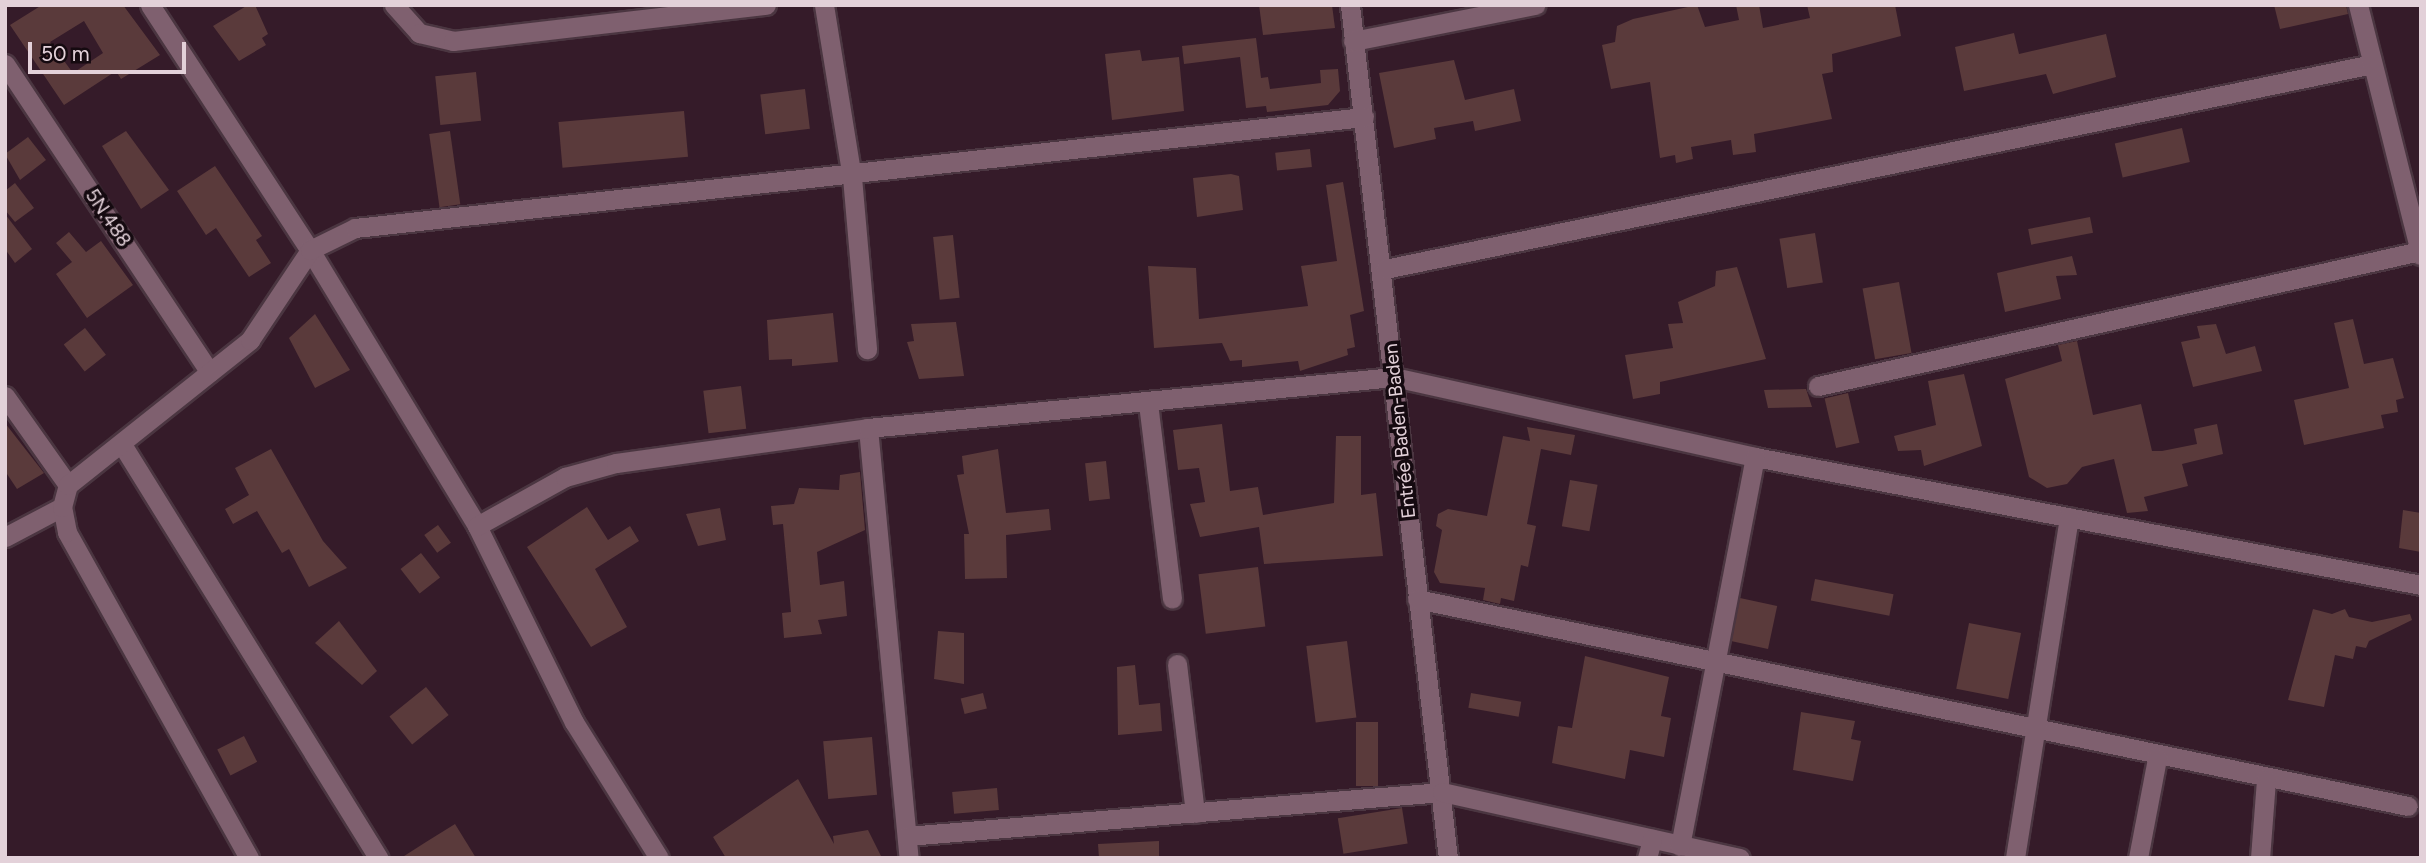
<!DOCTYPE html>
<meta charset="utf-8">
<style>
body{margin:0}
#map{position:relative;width:2426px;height:863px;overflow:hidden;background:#351b29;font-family:Figtree,sans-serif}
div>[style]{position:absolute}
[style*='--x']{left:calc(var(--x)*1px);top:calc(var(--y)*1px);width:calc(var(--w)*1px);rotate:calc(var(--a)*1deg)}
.building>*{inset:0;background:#5a3a3b;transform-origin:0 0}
.roads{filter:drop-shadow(2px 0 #4b3641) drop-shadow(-2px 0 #4b3641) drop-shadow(0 2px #4b3641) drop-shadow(0 -2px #4b3641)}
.minor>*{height:19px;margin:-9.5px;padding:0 9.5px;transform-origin:9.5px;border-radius:9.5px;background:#7f606f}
.secondary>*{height:19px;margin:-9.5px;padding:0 9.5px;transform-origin:9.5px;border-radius:9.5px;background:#7f606f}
span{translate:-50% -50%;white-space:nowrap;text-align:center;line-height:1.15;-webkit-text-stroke:7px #150a10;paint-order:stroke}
.street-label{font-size:19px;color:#e3d1d9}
.frame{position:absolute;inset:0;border:7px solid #e3d1d9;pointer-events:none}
.scale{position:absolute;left:28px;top:42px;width:158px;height:32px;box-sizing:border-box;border:4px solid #e3d1d9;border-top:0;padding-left:9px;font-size:21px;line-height:24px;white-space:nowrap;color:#e3d1d9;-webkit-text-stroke:5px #150a10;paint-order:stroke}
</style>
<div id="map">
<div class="building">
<div style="clip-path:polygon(evenodd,42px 5px,123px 5px,160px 55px,121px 79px,116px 71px,64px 105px,10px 25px,42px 5px,84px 21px,103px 53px,73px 73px,50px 42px,84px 21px)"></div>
<div style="clip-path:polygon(248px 5px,255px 5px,268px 34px,262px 38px,266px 45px,239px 61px,213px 26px)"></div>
<div style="clip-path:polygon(1259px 5px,1332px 5px,1335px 28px,1263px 35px)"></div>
<div style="clip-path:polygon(1697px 5px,1705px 27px,1739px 20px,1736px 5px,1759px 5px,1763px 28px,1810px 18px,1807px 5px,1895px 5px,1901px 36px,1832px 54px,1833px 72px,1822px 74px,1832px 119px,1754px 134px,1756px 152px,1733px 155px,1731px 140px,1691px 147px,1693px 159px,1676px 163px,1675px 155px,1660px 158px,1650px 82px,1611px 89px,1602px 45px,1615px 42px,1617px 26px,1633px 19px)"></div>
<div style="clip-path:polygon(2274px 5px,2346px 5px,2348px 14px,2280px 29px)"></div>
<div style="clip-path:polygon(2014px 33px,2019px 54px,2106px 34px,2116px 77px,2053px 94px,2046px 74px,1964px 91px,1955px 47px)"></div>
<div style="clip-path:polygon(1256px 38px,1261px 78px,1268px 77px,1270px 89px,1321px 83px,1320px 70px,1338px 69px,1340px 91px,1328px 105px,1267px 112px,1266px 106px,1246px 108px,1240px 57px,1184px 64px,1182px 46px)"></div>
<div style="clip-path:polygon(1140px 50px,1142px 61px,1179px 57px,1184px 111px,1112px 120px,1105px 54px)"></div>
<div style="clip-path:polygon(1454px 60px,1465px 100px,1514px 89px,1521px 121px,1475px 131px,1473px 121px,1434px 128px,1436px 139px,1394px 148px,1379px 73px)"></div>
<div style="left:476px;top:72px;width:49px;height:41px;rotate:84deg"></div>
<div style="left:805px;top:89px;width:40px;height:45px;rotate:83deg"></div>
<div style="left:684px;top:111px;width:46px;height:126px;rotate:85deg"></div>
<div style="left:2182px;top:128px;width:35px;height:69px;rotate:77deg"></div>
<div style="clip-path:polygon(126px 131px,169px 190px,141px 209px,102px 146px)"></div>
<div style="left:450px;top:131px;width:74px;height:21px;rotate:82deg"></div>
<div style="clip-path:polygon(28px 137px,46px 160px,20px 180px,5px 154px)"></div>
<div style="left:1310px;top:149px;width:18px;height:35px;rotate:84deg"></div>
<div style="clip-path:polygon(215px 166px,262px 236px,256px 240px,271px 263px,249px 277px,216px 228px,206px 235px,177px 191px)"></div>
<div style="clip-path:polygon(1231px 174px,1239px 176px,1243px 210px,1197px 217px,1193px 178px)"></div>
<div style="clip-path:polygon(1343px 182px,1364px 311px,1350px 315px,1355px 347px,1347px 349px,1348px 355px,1300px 371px,1298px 361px,1242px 367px,1242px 360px,1230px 361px,1222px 343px,1154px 348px,1148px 266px,1196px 268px,1199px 319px,1308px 306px,1301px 266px,1337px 261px,1326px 185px)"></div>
<div style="clip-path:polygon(15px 183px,34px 208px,15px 222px,5px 210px,5px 191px)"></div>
<div style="clip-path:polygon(5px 214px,32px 249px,15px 263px,5px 249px)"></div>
<div style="left:2090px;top:217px;width:16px;height:63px;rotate:79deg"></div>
<div style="clip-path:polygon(69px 232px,86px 252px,101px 241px,133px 285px,87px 318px,56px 274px,72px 262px,56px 243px)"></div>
<div style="left:1815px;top:233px;width:50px;height:36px;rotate:81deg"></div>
<div style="left:953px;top:235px;width:63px;height:20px;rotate:84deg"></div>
<div style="clip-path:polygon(2072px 256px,2077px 275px,2056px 276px,2061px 299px,2005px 312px,1997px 273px)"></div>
<div style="clip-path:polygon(1737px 267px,1766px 359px,1660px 382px,1660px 394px,1633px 399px,1625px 355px,1673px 348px,1668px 324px,1683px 323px,1678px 302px,1715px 286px,1716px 271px)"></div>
<div style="left:1899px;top:282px;width:72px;height:37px;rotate:80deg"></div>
<div style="clip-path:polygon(833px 313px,838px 362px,792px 366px,792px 359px,769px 360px,767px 320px)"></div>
<div style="clip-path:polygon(315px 314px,350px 370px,315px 388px,289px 338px)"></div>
<div style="clip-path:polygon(2353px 319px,2364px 364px,2393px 358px,2404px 398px,2396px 400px,2398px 412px,2381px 415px,2384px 428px,2304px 445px,2294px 400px,2349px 388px,2334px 323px)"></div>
<div style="clip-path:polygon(956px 322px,964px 376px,919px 379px,907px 342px,914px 341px,911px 324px)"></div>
<div style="clip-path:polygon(2216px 324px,2226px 354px,2255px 346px,2262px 371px,2193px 387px,2181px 342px,2200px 338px,2197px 326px)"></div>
<div style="left:85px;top:328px;width:34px;height:27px;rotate:52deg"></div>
<div style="clip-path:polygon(2077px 341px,2093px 415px,2141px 404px,2152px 451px,2162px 451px,2197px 444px,2194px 429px,2217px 424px,2223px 454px,2182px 464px,2188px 486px,2144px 497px,2148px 511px,2127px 513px,2114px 459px,2082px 467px,2067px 484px,2047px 488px,2029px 477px,2005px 379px,2062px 361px,2058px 345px)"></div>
<div style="clip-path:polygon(1964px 374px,1982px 446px,1924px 466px,1921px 450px,1898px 451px,1894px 436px,1936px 425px,1928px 381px)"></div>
<div style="left:741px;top:386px;width:43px;height:38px;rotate:83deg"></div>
<div style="clip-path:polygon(1806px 389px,1812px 407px,1768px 408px,1764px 390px)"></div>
<div style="left:1848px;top:393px;width:51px;height:24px;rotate:77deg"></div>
<div style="clip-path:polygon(5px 423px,44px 473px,17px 489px,5px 471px)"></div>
<div style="clip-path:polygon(1222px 424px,1230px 491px,1258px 487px,1263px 515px,1334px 503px,1336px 436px,1361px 436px,1361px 495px,1376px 493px,1383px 556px,1264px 564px,1259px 527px,1200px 537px,1190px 504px,1205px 502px,1199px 468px,1178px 470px,1173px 430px)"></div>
<div style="clip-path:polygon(1527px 427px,1575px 435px,1571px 455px,1541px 449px,1527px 524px,1536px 526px,1528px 567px,1521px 565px,1514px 601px,1501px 598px,1500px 604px,1483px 600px,1485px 588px,1440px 583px,1434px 572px,1442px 530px,1436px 526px,1438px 514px,1448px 509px,1487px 516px,1503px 436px,1530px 441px)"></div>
<div style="clip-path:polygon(271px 449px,323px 541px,347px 568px,309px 587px,289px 549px,282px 553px,257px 511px,233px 524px,225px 509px,249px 495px,235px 468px)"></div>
<div style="clip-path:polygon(998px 449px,1006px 513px,1049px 509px,1051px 530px,1006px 535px,1007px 578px,965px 579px,964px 534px,969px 534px,957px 475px,964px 474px,962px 456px)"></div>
<div style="left:1106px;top:461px;width:38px;height:21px;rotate:84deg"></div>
<div style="clip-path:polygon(860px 472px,865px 530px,817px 552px,820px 585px,844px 581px,847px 616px,818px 620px,822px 634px,784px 638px,782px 613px,791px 612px,783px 524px,773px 525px,771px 506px,794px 504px,799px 488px,839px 490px,840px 475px)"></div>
<div style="left:1570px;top:480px;width:28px;height:47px;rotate:10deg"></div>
<div style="clip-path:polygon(587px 507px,608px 540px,630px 526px,639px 541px,595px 569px,627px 627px,591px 647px,527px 547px)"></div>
<div style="clip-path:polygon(720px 508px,726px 540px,698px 546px,686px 514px)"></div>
<div style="clip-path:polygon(2403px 510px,2421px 513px,2421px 552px,2399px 548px)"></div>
<div style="left:438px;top:525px;width:22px;height:17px;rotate:54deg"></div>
<div style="left:421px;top:553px;width:31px;height:26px;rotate:52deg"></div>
<div style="left:1258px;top:567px;width:60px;height:60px;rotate:83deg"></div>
<div style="left:1815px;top:579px;width:80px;height:22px;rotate:11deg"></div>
<div style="left:1740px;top:598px;width:38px;height:44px;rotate:12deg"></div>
<div style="clip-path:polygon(2313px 609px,2332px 614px,2345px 609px,2349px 617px,2372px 622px,2410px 614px,2412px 620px,2369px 641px,2366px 648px,2356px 646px,2353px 659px,2335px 655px,2324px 707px,2288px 700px)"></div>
<div style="clip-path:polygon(339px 621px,377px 671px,362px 685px,315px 643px)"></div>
<div style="left:1969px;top:623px;width:53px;height:67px;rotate:11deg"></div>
<div style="clip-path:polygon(938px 631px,964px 633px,964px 684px,934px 679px)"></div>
<div style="left:1347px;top:641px;width:77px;height:41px;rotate:83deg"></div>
<div style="clip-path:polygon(1585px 656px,1669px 677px,1661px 716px,1671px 718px,1664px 757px,1630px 750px,1625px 779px,1552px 763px,1558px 726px,1572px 728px)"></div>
<div style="clip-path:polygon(1135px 665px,1139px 705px,1160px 703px,1162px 731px,1118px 735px,1117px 667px)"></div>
<div style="left:426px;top:687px;width:36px;height:47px;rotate:51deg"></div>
<div style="left:983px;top:693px;width:16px;height:23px;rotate:76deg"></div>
<div style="left:1471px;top:693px;width:51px;height:15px;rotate:10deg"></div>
<div style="clip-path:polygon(1801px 712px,1855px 721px,1851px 739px,1861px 741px,1853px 781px,1793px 770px)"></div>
<div style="left:1356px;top:722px;width:22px;height:64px"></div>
<div style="left:244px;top:736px;width:29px;height:30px;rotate:63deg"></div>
<div style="left:872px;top:737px;width:58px;height:49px;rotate:85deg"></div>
<div style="clip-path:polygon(798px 779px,834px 844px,833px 836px,868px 830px,882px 858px,726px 858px,713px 837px)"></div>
<div style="left:997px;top:788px;width:22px;height:45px;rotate:85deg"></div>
<div style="left:1402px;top:808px;width:36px;height:65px;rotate:81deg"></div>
<div style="clip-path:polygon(455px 824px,476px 858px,401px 858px,426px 842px)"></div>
<div style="clip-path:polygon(1159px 841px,1159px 858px,1099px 858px,1098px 844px)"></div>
</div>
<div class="roads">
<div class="minor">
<div style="--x:150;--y:5;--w:293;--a:56.9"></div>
<div style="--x:310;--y:250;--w:323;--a:58.8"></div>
<div style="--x:477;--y:526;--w:219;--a:63.7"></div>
<div style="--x:574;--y:722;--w:160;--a:58"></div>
<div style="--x:394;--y:5;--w:38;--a:48"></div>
<div style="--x:419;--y:33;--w:35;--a:13"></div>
<div style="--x:453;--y:41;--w:315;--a:-6.6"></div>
<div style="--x:824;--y:5;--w:174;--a:80.8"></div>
<div style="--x:852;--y:177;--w:173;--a:85"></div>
<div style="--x:1350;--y:5;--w:859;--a:83.45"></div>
<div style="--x:1353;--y:41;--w:186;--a:-11.2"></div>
<div style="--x:5;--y:64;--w:370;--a:56.4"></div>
<div style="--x:1385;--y:269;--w:1008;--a:-11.73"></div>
<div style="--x:1818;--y:386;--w:617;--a:-12.64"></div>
<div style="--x:5;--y:396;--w:109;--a:54.7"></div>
<div style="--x:1148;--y:403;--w:197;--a:83"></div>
<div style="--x:868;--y:428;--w:432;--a:84.6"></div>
<div style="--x:123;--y:446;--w:485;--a:58.2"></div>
<div style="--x:477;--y:526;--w:101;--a:-29.1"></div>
<div style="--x:565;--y:477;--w:53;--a:-15.4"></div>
<div style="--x:616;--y:463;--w:254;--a:-7.9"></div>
<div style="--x:868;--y:428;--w:528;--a:-5.54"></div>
<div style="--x:1394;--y:377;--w:370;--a:12.5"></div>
<div style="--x:1755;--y:457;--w:678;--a:10.88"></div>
<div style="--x:5;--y:537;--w:64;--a:-27.8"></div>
<div style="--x:1417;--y:599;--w:1012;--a:11.8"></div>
<div style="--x:1177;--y:664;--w:150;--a:83.1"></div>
<div style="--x:907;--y:836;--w:537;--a:-4.7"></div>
<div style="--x:1442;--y:792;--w:305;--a:12.5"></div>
<div style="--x:1680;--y:846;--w:396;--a:-79.1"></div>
<div style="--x:249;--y:858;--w:373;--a:-119.2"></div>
<div style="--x:67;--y:532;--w:25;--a:-101"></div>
<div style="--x:62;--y:507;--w:23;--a:-75"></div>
<div style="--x:68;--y:485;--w:233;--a:-38.5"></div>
<div style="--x:250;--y:340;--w:108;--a:-56.3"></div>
<div style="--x:310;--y:250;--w:50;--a:-26.1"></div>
<div style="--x:355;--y:228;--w:1015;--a:-6.28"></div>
<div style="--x:1647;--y:858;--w:20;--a:-75"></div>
<div style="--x:2015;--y:858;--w:345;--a:-81"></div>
<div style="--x:2138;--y:858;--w:102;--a:-79.2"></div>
<div style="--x:2260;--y:858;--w:78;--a:-85.6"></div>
</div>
<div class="secondary">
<div style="--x:2358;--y:5;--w:258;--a:75.9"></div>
</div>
</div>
<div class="street-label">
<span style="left:108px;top:218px;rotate:56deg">5N.488</span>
<span style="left:1400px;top:431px;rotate:-96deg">Entrée Baden-Baden</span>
</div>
<div class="frame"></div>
<div class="scale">50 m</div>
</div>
